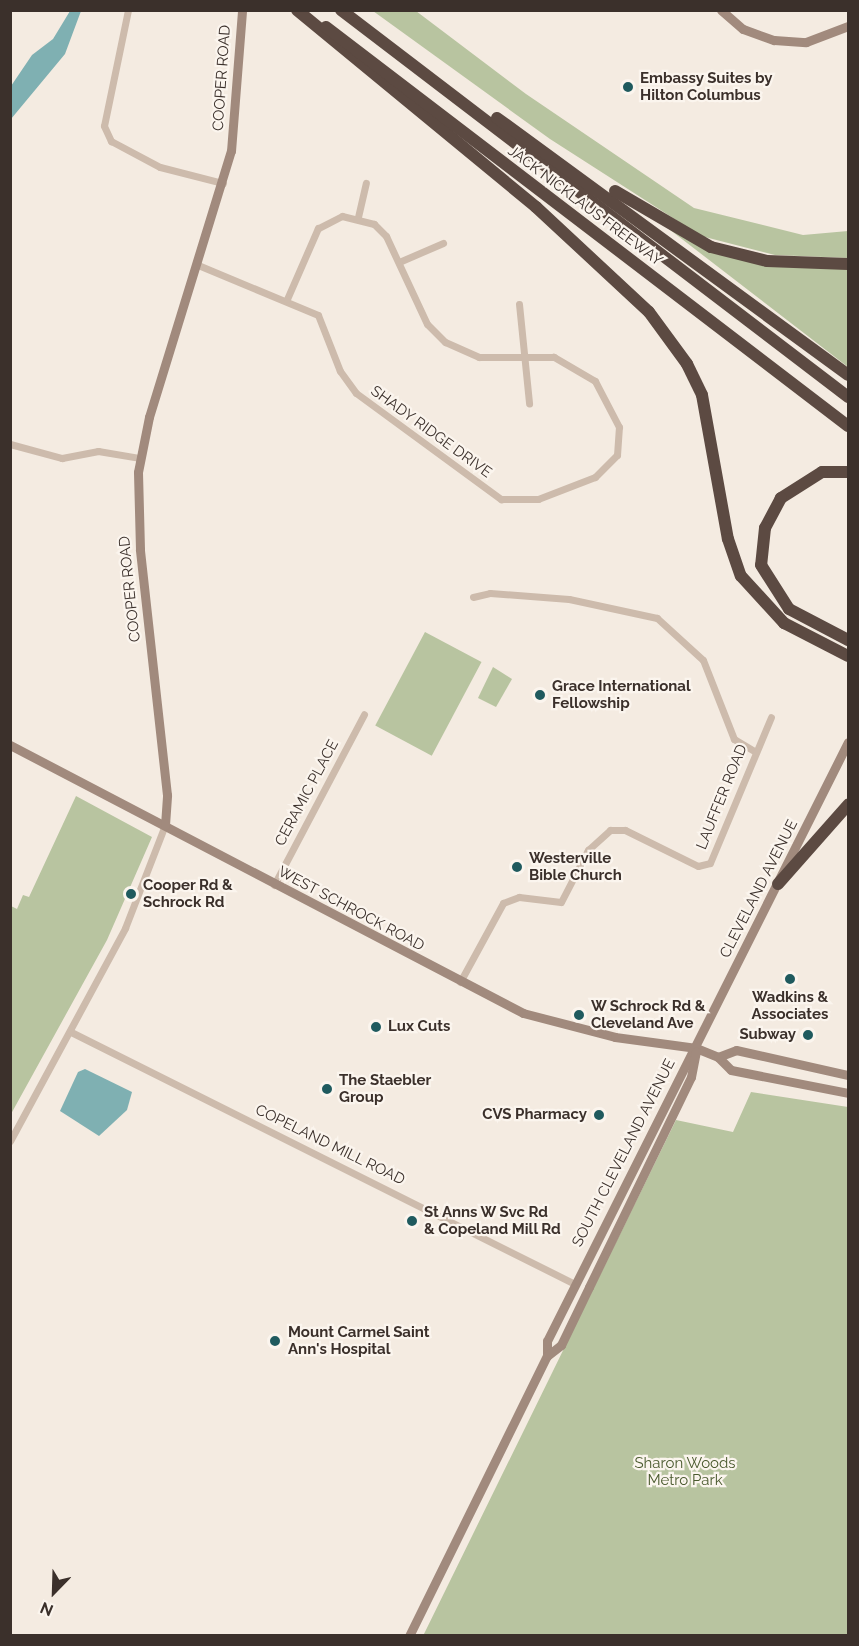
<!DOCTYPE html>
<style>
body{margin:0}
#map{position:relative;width:859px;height:1646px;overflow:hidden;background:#f4ebe1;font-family:Raleway,sans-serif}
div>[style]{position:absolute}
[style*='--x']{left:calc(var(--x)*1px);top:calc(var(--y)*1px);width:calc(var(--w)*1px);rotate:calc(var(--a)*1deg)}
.green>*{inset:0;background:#b8c4a0;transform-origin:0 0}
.water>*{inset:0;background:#7fb0b2}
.street>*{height:7px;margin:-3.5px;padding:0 3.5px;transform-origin:3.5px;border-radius:3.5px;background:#cdbbac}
.secondary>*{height:9px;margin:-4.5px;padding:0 4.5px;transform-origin:4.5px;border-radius:4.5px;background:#a18a7d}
.highway>*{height:12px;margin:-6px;padding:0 6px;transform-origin:6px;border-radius:6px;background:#5c4a42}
.dots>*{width:16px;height:16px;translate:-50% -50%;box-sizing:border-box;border:3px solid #fbf5ee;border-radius:50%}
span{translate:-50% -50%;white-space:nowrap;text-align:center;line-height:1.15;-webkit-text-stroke:4.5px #fbf5ee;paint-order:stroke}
.street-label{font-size:15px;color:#3b302b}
.poi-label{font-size:15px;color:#3b302b;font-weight:700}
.left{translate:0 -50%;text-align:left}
.right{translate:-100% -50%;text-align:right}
.park-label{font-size:15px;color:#4a5a2e}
.frame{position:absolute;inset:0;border:12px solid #3b302b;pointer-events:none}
.north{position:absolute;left:24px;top:1562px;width:60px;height:60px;-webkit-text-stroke:4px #fbf5ee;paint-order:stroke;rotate:203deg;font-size:16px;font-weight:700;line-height:24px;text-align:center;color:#3b302b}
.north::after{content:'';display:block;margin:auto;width:21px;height:27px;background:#3b302b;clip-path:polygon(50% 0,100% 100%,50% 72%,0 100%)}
</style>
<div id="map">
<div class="green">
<div style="clip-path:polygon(373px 11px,416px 11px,526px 94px,694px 208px,803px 235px,848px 231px,848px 258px,775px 255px,701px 236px,550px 139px)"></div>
<div style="clip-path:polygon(665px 226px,730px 255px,848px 267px,848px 367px)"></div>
<div style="left:425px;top:632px;width:64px;height:106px;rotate:28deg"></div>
<div style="clip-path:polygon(493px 667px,512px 679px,496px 707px,478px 698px)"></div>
<div style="clip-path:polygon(76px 796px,152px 837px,107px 940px,11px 1114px,11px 906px,17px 909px,23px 895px,29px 897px)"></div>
<div style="clip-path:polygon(751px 1092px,848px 1107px,848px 1635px,423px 1636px,676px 1120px,733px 1132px)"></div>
</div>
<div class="water">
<div style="clip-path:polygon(70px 11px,81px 11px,65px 54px,11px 119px,11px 86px,32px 55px,53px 39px)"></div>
<div style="clip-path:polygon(85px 1069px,132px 1092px,127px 1110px,99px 1136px,60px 1111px,78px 1072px)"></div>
</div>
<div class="street">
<div style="--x:128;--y:10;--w:118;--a:101.7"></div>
<div style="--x:104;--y:126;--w:17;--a:65"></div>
<div style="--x:111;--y:141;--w:55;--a:28"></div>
<div style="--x:160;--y:167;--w:65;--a:14.3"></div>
<div style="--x:358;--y:217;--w:35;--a:-77"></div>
<div style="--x:399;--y:262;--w:48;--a:-23.4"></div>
<div style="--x:198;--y:265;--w:130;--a:22.6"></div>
<div style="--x:318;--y:315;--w:60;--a:68.6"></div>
<div style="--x:340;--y:371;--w:27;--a:54"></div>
<div style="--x:356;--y:393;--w:180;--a:36.2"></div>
<div style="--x:501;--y:499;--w:37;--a:0"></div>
<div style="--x:538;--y:499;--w:61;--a:-21.1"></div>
<div style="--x:595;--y:477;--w:31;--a:-45"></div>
<div style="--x:617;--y:455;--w:28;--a:-86"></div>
<div style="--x:619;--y:427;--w:52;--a:-117.6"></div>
<div style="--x:595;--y:381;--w:48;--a:-149.7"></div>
<div style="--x:554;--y:357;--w:75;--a:180"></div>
<div style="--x:479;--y:357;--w:37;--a:-156"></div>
<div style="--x:445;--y:342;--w:25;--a:-135"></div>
<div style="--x:427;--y:324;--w:97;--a:-115"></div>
<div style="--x:386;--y:236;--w:17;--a:-135"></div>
<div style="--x:374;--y:224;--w:33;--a:-166"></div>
<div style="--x:342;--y:216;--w:27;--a:153"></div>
<div style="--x:318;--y:228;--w:77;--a:113.6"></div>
<div style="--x:519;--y:304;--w:100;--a:84.2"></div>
<div style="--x:10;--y:444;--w:54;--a:15.1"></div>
<div style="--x:62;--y:458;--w:37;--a:-11"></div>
<div style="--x:98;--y:451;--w:43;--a:9.5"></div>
<div style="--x:473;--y:597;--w:17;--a:-13"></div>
<div style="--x:490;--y:593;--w:79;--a:4.3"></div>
<div style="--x:569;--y:599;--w:90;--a:12.2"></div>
<div style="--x:657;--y:618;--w:62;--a:42.4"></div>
<div style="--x:703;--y:660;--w:85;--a:68.6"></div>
<div style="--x:734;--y:739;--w:23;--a:31"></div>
<div style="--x:274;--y:885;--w:193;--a:-62.2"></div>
<div style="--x:460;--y:982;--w:90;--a:-61.4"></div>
<div style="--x:503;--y:903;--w:17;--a:-21"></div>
<div style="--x:519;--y:897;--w:42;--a:6.8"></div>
<div style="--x:561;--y:902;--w:59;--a:-62.6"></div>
<div style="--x:588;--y:850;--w:30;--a:-42"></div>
<div style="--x:610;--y:830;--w:15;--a:0"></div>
<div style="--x:625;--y:830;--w:81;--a:26.3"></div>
<div style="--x:698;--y:866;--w:12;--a:-14"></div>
<div style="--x:710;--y:863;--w:158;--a:-67.3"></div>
<div style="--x:71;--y:1032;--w:563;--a:26.57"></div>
<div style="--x:10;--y:1141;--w:242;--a:-61.6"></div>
<div style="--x:125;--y:928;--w:110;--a:-68.8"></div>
</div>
<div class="secondary">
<div style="--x:721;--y:10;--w:29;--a:41"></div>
<div style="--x:743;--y:29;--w:33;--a:20"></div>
<div style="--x:774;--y:40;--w:32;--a:4"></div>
<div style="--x:806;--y:42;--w:45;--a:-20.9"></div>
<div style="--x:10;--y:745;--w:579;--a:27.58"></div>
<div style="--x:523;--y:1013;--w:95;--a:14.6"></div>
<div style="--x:615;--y:1037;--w:82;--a:7.7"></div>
<div style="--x:696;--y:1048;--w:24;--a:22"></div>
<div style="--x:718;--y:1057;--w:18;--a:45"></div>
<div style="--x:731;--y:1070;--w:119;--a:11.1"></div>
<div style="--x:165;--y:825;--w:30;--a:-86"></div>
<div style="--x:167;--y:795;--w:247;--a:-96.3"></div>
<div style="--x:140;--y:549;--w:77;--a:-91.5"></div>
<div style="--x:138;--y:472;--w:56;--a:-78.7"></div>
<div style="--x:149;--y:417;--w:278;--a:-72.9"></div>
<div style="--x:231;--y:151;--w:141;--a:-85.5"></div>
<div style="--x:718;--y:1057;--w:19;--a:-21"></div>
<div style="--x:736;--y:1050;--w:115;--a:12.6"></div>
<div style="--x:547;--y:1356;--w:15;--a:-90"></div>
<div style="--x:547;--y:1341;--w:670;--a:-63.32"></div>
<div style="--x:409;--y:1636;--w:312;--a:-63.8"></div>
<div style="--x:547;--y:1356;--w:18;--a:-38"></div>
<div style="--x:561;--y:1345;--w:64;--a:-64.2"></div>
<div style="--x:589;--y:1287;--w:233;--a:-64.1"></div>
<div style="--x:691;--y:1077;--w:26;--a:-79"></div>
</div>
<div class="highway">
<div style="--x:297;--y:10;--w:310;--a:39.5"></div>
<div style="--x:536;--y:207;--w:154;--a:42.9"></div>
<div style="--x:649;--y:312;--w:64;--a:53.8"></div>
<div style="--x:687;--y:364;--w:34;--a:64"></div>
<div style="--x:702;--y:395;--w:146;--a:79.8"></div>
<div style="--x:728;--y:539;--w:39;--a:71"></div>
<div style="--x:741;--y:576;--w:64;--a:47.5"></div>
<div style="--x:784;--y:623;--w:72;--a:27.3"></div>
<div style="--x:341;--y:10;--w:638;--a:37.35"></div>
<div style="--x:326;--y:27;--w:657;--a:37.39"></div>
<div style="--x:497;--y:118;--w:435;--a:36.2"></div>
<div style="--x:615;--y:191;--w:111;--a:30.3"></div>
<div style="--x:711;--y:247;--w:58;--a:14"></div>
<div style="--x:767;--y:261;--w:81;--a:2.1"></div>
<div style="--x:848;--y:472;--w:26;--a:180"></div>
<div style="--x:822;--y:472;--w:49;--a:147.6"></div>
<div style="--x:781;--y:498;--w:34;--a:118"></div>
<div style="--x:765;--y:528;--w:37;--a:96"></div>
<div style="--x:761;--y:565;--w:52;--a:57.5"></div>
<div style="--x:789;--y:609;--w:67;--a:27.7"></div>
<div style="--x:778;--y:884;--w:106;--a:-48.5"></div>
</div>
<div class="dots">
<div style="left:628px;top:87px;background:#1f5a5e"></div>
<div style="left:540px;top:695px;background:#1f5a5e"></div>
<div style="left:517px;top:867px;background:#1f5a5e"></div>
<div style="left:131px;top:894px;background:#1f5a5e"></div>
<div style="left:790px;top:979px;background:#1f5a5e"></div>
<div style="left:579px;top:1015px;background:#1f5a5e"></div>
<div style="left:376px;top:1027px;background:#1f5a5e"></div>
<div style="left:808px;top:1035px;background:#1f5a5e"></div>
<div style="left:327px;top:1089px;background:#1f5a5e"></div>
<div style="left:599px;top:1115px;background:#1f5a5e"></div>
<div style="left:412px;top:1221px;background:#1f5a5e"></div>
<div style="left:275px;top:1341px;background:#1f5a5e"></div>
</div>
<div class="street-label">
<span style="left:222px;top:78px;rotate:-86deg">COOPER ROAD</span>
<span style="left:585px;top:206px;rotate:37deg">JACK NICKLAUS FREEWAY</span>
<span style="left:431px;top:432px;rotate:36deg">SHADY RIDGE DRIVE</span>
<span style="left:130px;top:589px;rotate:-96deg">COOPER ROAD</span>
<span style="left:307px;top:793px;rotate:-62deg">CERAMIC PLACE</span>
<span style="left:722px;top:797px;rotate:-68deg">LAUFFER ROAD</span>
<span style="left:759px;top:889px;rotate:-63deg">CLEVELAND AVENUE</span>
<span style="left:351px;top:909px;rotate:28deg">WEST SCHROCK ROAD</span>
<span style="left:330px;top:1145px;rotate:26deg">COPELAND MILL ROAD</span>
<span style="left:624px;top:1153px;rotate:-63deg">SOUTH CLEVELAND AVENUE</span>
</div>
<div class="poi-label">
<span class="left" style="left:640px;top:87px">Embassy Suites by<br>Hilton Columbus</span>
<span class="left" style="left:552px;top:695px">Grace International<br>Fellowship</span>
<span class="left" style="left:529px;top:867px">Westerville<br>Bible Church</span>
<span class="left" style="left:143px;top:894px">Cooper Rd &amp;<br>Schrock Rd</span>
<span style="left:790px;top:1006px">Wadkins &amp;<br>Associates</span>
<span class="left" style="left:591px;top:1015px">W Schrock Rd &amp;<br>Cleveland Ave</span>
<span class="left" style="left:388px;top:1027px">Lux Cuts</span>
<span class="right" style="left:796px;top:1035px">Subway</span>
<span class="left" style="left:339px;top:1089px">The Staebler<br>Group</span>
<span class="right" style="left:587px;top:1115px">CVS Pharmacy</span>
<span class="left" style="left:424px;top:1221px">St Anns W Svc Rd<br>&amp; Copeland Mill Rd</span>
<span class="left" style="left:288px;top:1341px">Mount Carmel Saint<br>Ann's Hospital</span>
</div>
<div class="park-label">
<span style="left:685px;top:1472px">Sharon Woods<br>Metro Park</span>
</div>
<div class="frame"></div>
<div class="north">N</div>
</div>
